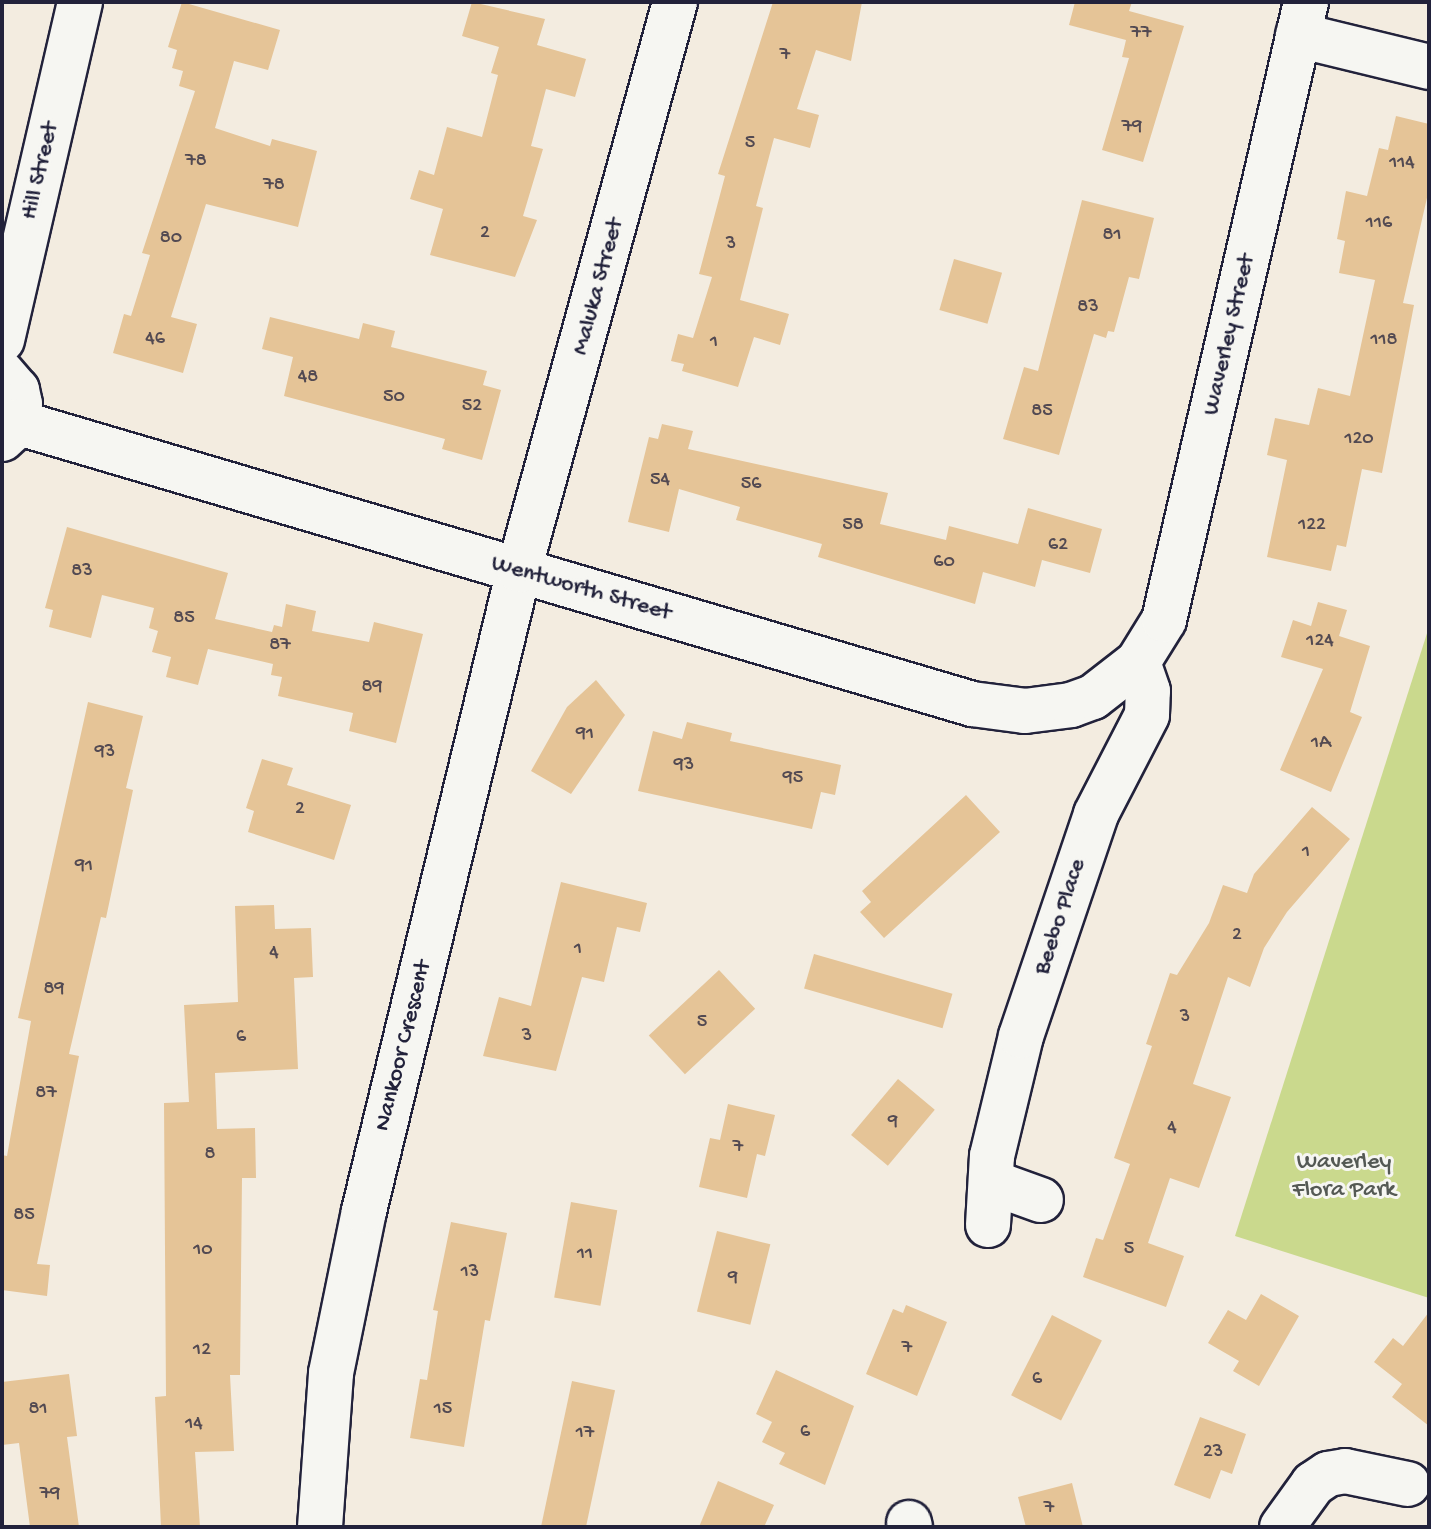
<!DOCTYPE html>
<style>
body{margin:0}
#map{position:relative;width:1431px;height:1529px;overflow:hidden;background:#f3ece0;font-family:"Gochi Hand",sans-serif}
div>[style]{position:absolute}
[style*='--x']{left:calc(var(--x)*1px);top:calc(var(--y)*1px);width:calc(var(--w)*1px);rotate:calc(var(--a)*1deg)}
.green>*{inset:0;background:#cad98d}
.building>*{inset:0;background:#e5c497;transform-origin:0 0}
.roads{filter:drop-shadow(2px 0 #22223b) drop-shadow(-2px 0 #22223b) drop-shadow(0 2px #22223b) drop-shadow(0 -2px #22223b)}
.minor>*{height:44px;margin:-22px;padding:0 22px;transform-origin:22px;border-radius:22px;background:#f6f6f2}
span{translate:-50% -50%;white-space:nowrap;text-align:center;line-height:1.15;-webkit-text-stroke:6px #f6f6f2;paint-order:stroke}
.number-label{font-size:20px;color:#534a52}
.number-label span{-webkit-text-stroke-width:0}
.street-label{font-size:24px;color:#22223b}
.park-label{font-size:24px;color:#545954}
.frame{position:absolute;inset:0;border:4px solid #22223b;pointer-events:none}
</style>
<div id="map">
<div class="green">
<div style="clip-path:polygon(1429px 627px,1429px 1298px,1235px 1236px)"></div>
</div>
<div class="building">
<div style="clip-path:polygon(182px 2px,280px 30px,268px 70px,234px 61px,215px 128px,270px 146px,272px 139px,317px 151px,298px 227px,206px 204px,171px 317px,197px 324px,183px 373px,113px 353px,124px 314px,131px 316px,150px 255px,142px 253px,195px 91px,179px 86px,183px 71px,172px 68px,177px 50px,168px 47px)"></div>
<div style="clip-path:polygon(472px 2px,545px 19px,537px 45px,586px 59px,575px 97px,546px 89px,531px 146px,543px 149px,523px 216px,537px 220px,515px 277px,430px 255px,443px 209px,410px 199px,419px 170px,434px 175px,447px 127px,482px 137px,498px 75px,491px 73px,499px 47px,462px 36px)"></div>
<div style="clip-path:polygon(773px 2px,862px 2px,851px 61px,816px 50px,797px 109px,819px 115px,810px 148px,774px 138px,756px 206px,763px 208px,740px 300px,789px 314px,780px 345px,754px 337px,738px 387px,682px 371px,684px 364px,671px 361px,678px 334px,693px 338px,712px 277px,699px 274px,725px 176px,718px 174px)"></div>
<div style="clip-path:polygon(1075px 2px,1132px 2px,1129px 11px,1184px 26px,1143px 162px,1102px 150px,1129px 58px,1122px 57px,1126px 40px,1069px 25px)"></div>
<div style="clip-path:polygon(1396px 116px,1429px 124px,1429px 189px,1403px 303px,1414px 305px,1382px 473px,1362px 469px,1346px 547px,1337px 545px,1331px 571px,1267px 557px,1287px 460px,1267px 455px,1275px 418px,1309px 425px,1318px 388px,1350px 396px,1375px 280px,1339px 273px,1345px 241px,1337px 239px,1346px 191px,1367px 196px,1379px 148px,1388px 150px)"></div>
<div style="clip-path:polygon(1082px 200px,1154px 218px,1139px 279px,1129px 277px,1114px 332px,1108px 331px,1106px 338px,1094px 334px,1059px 455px,1003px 439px,1024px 367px,1038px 371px)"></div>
<div style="left:954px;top:259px;width:50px;height:53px;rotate:16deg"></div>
<div style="clip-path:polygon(270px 317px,359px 339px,363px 323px,395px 331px,391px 347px,487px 371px,483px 385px,501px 390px,482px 460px,442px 449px,445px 439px,284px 396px,293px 357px,262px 349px)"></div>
<div style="clip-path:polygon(662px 424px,693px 431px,688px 449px,888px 493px,880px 524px,946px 540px,949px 526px,1018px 544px,1028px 508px,1102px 529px,1090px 573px,1042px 560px,1035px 587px,983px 572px,975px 604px,818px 557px,822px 544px,736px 520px,740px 507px,679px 489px,669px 532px,628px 522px,649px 437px,658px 439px)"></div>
<div style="clip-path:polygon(67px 527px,228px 573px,215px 619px,272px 632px,274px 625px,282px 627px,286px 604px,316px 611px,312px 631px,369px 642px,374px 622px,423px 634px,396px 743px,349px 731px,353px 713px,278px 696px,282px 677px,271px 675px,273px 664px,208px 649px,198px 685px,166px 677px,171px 657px,152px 652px,158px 631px,149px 628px,154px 608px,102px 595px,91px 638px,49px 627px,53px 610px,45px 608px)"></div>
<div style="clip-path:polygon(1318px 602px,1347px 610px,1339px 636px,1370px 646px,1350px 712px,1362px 717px,1331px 792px,1280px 770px,1323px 669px,1281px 657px,1293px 620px,1311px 626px)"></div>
<div style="clip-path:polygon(596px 680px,625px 715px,571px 794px,531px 771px,567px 707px)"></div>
<div style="clip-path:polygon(88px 702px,143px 716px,126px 788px,133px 790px,106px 918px,101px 917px,69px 1054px,79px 1056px,37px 1264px,50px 1265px,47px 1296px,2px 1290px,2px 1155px,7px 1156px,31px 1021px,18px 1018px)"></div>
<div style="clip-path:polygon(687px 722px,732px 733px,730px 741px,841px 765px,835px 795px,821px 792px,812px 829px,638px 791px,653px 731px,682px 739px)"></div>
<div style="clip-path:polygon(262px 759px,293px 768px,287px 785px,351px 805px,334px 860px,248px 832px,254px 811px,246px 808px)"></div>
<div style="clip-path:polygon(966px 795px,1000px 832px,884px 938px,860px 912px,871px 902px,862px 891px)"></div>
<div style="clip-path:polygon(1312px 807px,1350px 839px,1287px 912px,1264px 948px,1250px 987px,1228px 977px,1193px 1084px,1231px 1097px,1199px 1188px,1170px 1178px,1148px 1243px,1184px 1256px,1166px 1307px,1083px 1277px,1096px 1238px,1103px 1240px,1130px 1164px,1114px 1158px,1152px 1046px,1146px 1044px,1170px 973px,1177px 975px,1209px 923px,1223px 885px,1247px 893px,1254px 874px)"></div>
<div style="clip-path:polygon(561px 882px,647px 903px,640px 932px,617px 927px,604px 982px,582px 977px,556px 1071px,483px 1056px,499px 997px,531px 1006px)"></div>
<div style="clip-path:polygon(274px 905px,275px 929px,311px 928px,313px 977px,294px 978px,298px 1069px,215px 1073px,217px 1129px,255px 1128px,256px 1178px,242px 1178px,240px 1375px,230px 1375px,234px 1451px,195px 1452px,200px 1527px,161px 1527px,155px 1397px,166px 1396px,164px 1103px,189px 1102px,184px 1005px,238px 1002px,235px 906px)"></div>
<div style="left:814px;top:954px;width:144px;height:36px;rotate:16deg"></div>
<div style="left:719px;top:970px;width:53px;height:96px;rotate:47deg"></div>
<div style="left:898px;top:1079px;width:48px;height:73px;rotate:40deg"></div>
<div style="clip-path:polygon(728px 1104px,775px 1115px,765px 1156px,757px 1154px,747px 1198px,699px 1187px,710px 1138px,720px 1140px)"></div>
<div style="left:571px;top:1202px;width:47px;height:97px;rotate:10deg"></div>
<div style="clip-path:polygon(451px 1222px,507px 1233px,490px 1321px,485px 1320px,464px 1447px,410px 1438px,420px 1379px,427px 1380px,438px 1311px,433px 1310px)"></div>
<div style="left:717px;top:1231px;width:55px;height:83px;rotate:14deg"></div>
<div style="clip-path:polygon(1261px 1294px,1299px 1316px,1259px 1386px,1233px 1371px,1239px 1361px,1208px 1343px,1228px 1310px,1246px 1320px)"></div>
<div style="clip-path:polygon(906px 1305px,947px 1322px,917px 1396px,866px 1374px,893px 1309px,903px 1313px)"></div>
<div style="clip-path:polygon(1429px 1312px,1429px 1426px,1392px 1397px,1402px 1384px,1374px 1362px,1393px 1338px,1403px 1346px)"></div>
<div style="left:1052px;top:1315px;width:56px;height:90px;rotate:27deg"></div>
<div style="clip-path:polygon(776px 1370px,854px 1406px,825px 1485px,779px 1464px,785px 1453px,762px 1442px,772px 1422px,756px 1414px)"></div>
<div style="clip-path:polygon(69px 1374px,77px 1436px,67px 1437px,79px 1527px,30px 1527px,19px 1443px,2px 1445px,2px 1382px)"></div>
<div style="left:572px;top:1381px;width:44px;height:148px;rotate:12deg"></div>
<div style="clip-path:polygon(1200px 1417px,1246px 1434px,1232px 1474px,1221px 1470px,1210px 1499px,1174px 1485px)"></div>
<div style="clip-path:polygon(718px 1481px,774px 1505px,764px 1527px,699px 1527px)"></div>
<div style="clip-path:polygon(1072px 1483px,1083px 1527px,1026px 1527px,1018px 1497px)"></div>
</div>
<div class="roads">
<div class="minor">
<div style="--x:1298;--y:35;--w:135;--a:13.7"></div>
<div style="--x:2;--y:340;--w:347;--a:-77"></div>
<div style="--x:2;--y:373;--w:23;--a:49"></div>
<div style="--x:17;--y:390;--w:14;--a:78"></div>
<div style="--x:20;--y:404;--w:26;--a:106"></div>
<div style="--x:13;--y:429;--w:15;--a:138"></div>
<div style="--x:16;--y:422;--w:997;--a:16.43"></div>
<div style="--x:972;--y:704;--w:53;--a:7.5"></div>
<div style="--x:1025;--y:711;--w:46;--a:-7.4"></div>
<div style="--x:1071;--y:705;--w:23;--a:-20"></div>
<div style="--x:1093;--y:697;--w:57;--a:-37.9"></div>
<div style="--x:1138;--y:662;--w:49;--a:-58.2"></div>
<div style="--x:1164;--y:620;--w:634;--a:-77.06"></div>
<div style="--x:991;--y:1182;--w:53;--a:19.8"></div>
<div style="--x:988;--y:1225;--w:69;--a:-86.7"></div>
<div style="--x:992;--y:1156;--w:123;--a:-76.4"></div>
<div style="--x:1021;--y:1036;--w:234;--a:-71.3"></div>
<div style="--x:1096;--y:814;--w:111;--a:-62.7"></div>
<div style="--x:1147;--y:715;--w:24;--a:-88"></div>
<div style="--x:1148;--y:691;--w:31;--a:-109"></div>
<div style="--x:909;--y:1523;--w:4;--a:76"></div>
<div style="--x:320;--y:1527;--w:154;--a:-85.9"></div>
<div style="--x:331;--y:1373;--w:165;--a:-78.5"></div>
<div style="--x:364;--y:1211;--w:659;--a:-76.41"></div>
<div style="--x:519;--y:570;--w:589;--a:-74.64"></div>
<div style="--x:1282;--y:1527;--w:53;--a:-54.2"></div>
<div style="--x:1313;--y:1484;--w:18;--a:-34"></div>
<div style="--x:1328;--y:1474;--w:17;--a:-10"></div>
<div style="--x:1345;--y:1471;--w:64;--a:11.7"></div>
</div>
</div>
<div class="number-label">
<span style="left:1141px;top:33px">77</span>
<span style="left:785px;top:55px">7</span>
<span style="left:1132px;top:127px">79</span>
<span style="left:750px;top:143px">5</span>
<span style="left:196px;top:161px">78</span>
<span style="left:1402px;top:163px">114</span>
<span style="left:274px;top:185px">78</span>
<span style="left:1379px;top:223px">116</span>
<span style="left:485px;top:233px">2</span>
<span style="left:1112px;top:235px">81</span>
<span style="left:171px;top:238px">80</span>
<span style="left:731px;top:244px">3</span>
<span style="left:1088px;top:307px">83</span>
<span style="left:155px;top:339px">46</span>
<span style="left:1384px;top:340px">118</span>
<span style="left:714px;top:342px">1</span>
<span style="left:308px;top:377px">48</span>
<span style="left:394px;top:397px">50</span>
<span style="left:472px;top:406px">52</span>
<span style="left:1042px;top:411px">85</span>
<span style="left:1359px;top:439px">120</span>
<span style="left:660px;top:480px">54</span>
<span style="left:751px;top:484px">56</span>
<span style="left:853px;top:525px">58</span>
<span style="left:1312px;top:525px">122</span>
<span style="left:1058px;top:545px">62</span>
<span style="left:944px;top:562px">60</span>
<span style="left:82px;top:571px">83</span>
<span style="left:184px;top:618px">85</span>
<span style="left:1320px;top:641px">124</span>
<span style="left:280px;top:645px">87</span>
<span style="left:372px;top:687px">89</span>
<span style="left:585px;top:734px">91</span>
<span style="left:1321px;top:743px">1A</span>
<span style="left:105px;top:752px">93</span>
<span style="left:684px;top:765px">93</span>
<span style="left:793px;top:778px">95</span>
<span style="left:300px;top:809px">2</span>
<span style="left:1306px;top:852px">1</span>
<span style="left:84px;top:866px">91</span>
<span style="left:1237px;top:935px">2</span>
<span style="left:578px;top:949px">1</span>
<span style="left:274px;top:953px">4</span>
<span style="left:54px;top:989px">89</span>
<span style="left:1185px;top:1017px">3</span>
<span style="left:702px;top:1022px">5</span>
<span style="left:527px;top:1036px">3</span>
<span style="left:241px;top:1037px">6</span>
<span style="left:46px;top:1093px">87</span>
<span style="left:893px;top:1122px">9</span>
<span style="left:1172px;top:1128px">4</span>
<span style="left:738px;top:1147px">7</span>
<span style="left:210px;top:1154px">8</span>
<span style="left:24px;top:1215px">85</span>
<span style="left:1129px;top:1249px">5</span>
<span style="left:203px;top:1250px">10</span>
<span style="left:585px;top:1254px">11</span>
<span style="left:470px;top:1272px">13</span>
<span style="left:733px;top:1278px">9</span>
<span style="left:907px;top:1348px">7</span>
<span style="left:202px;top:1350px">12</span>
<span style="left:1037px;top:1379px">6</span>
<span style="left:38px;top:1409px">81</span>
<span style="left:443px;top:1409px">15</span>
<span style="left:194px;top:1424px">14</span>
<span style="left:805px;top:1432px">6</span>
<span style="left:585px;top:1433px">17</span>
<span style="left:1213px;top:1452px">23</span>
<span style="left:50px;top:1494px">79</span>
<span style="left:1049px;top:1508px">7</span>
</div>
<div class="street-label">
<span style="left:41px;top:171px;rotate:-77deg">Hill Street</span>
<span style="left:599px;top:287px;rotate:-75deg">Maluka Street</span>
<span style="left:1230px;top:335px;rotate:-77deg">Waverley Street</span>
<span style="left:581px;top:589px;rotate:16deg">Wentworth Street</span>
<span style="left:1061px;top:917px;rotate:-72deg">Beebo Place</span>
<span style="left:404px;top:1046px;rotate:-76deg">Nankoor Crescent</span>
</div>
<div class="park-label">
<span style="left:1344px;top:1177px">Waverley<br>Flora Park</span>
</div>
<div class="frame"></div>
</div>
